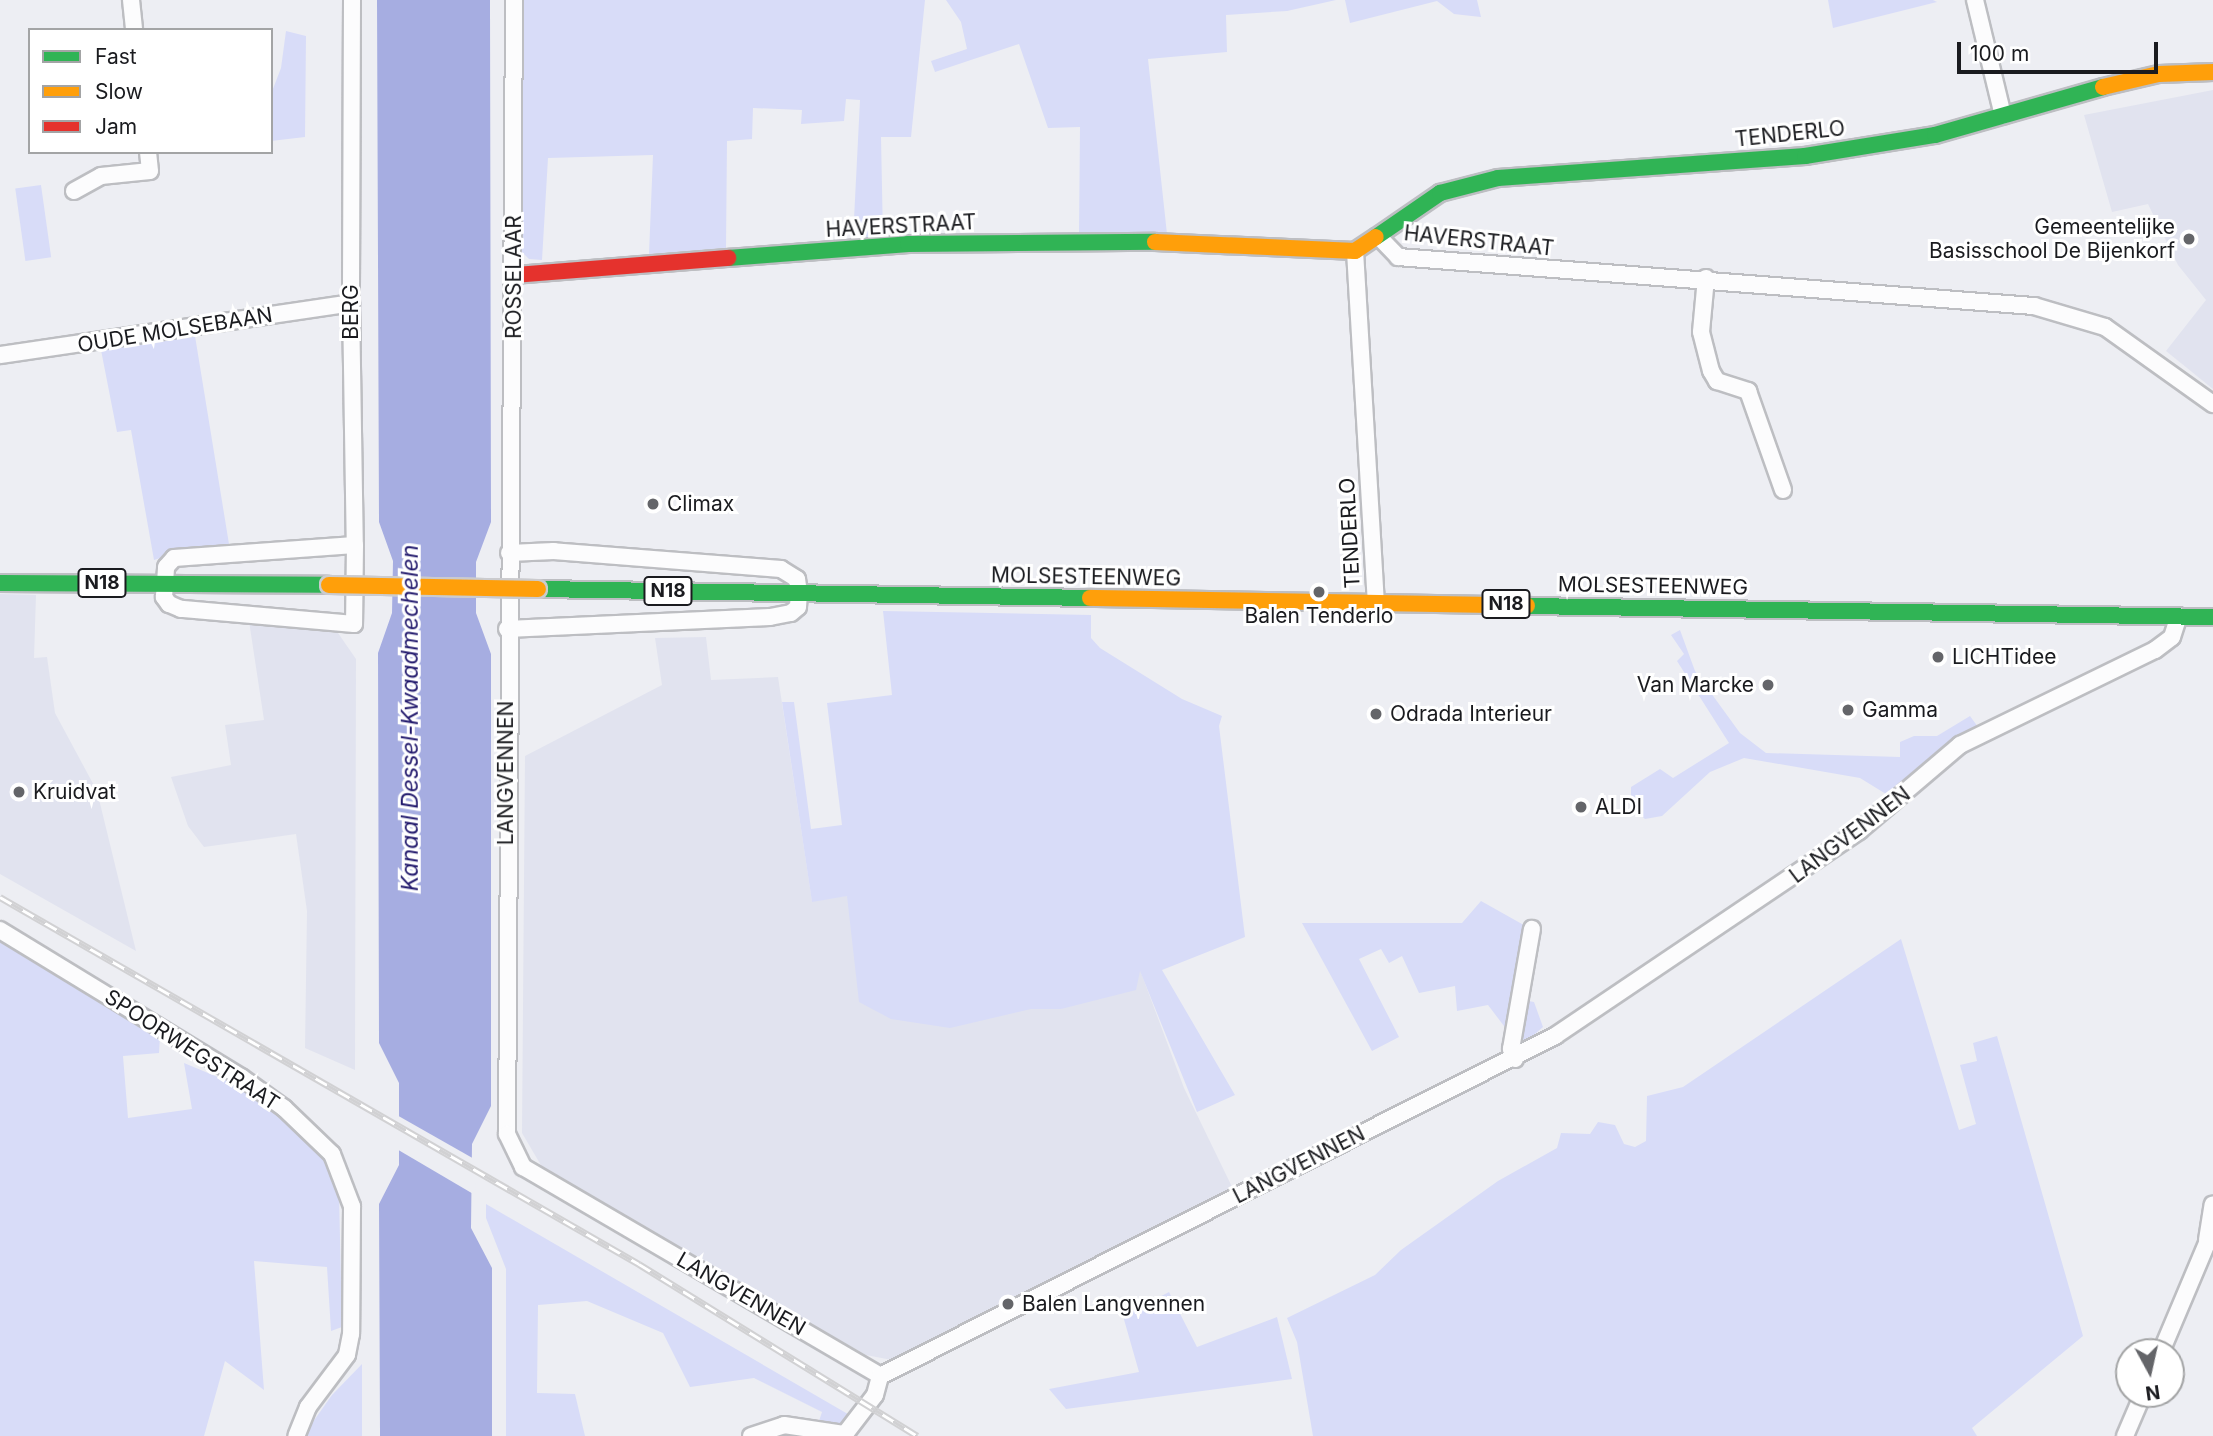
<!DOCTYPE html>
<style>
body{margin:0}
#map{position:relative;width:2213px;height:1436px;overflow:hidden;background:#edeef3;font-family:Inter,sans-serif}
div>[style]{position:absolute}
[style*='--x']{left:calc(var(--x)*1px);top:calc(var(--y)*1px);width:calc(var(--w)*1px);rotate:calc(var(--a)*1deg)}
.built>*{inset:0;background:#e1e3ef}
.green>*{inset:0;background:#d8dcf8;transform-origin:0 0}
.water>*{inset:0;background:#a6ade1}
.pier>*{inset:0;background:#edeef3}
.roads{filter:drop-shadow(2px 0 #bdbec2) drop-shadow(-2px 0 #bdbec2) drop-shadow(0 2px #bdbec2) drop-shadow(0 -2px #bdbec2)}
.street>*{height:16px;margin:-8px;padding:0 8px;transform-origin:8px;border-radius:8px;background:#fcfcfd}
.fast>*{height:16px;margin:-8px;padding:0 8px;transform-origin:8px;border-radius:8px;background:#30b455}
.slow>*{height:16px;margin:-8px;padding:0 8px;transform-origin:8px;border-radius:8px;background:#ff9f0a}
.jam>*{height:16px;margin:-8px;padding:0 8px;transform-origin:8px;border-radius:8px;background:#e5322d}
.rail>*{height:7px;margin-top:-3.5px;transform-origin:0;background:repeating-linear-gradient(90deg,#fff 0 13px,#d1d1d3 0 26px);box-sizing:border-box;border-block:2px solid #d1d1d3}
.bridges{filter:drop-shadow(2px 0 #cbcbce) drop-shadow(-2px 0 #cbcbce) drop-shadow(0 2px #cbcbce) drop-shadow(0 -2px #cbcbce)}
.slow-bridge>*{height:16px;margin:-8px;padding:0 8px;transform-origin:8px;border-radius:8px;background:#ff9f0a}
.dots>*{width:19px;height:19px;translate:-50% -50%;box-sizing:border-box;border:4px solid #fff;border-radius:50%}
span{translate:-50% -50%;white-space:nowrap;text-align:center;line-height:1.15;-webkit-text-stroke:6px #fff;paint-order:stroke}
.shield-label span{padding:2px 5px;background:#fff;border:2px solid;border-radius:5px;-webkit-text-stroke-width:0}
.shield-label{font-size:19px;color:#1a1b1f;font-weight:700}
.street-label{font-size:21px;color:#1a1b1f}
.poi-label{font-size:21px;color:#1a1b1f}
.right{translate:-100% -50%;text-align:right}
.left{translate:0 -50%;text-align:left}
.water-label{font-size:23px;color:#21186c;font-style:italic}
.legend{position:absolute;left:28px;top:28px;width:245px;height:126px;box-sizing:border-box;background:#fff;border:2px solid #a3a4a5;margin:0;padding:9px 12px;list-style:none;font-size:21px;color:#1a1b1f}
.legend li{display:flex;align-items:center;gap:14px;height:35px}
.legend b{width:35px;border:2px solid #a3a4a5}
.north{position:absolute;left:2115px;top:1338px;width:70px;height:70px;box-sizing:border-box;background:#fff;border:2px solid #a3a4a5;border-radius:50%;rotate:172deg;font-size:19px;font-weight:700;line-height:28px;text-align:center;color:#1a1b1f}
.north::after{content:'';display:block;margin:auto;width:24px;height:32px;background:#646569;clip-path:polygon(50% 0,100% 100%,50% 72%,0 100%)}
.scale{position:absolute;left:1957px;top:42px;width:201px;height:32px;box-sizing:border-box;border:4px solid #1a1b1f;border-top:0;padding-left:9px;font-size:21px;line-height:24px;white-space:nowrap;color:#1a1b1f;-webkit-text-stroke:5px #fff;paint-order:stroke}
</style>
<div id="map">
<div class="built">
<div style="clip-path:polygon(2213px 90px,2213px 389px,2166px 351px,2206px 300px,2178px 265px,2148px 204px,2112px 212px,2084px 115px)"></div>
<div style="clip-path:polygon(0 594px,36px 595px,34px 658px,47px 657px,55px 713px,97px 791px,136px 951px,0 874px)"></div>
<div style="clip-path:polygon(249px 621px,338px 633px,356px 659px,355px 1070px,305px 1048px,307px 911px,296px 834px,204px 847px,188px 826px,171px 777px,231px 765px,225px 725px,264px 720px)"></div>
<div style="clip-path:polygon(706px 637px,711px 680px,778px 677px,812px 901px,857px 894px,1140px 970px,1184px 1088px,1234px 1191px,919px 1352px,892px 1360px,866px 1355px,572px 1189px,542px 1167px,522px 1133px,525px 756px,662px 685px,655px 638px)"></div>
</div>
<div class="green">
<div style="clip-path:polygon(523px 0,925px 0,911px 137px,881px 137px,883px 238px,853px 239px,860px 100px,846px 99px,844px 121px,801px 124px,802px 110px,753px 108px,752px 139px,727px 141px,726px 248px,649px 254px,653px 155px,548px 158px,542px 260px,529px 259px,521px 251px)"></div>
<div style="clip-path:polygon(946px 0,1336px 0,1287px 11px,1226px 15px,1227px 52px,1148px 59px,1167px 234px,1079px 234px,1080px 127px,1048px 128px,1019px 44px,935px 72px,931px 61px,967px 49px,961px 22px)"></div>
<div style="clip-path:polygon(1345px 0,1477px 0,1481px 17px,1454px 14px,1437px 1px,1350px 23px)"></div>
<div style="clip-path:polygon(1828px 0,1933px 0,1937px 2px,1833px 28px)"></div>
<div style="clip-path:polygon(286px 31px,306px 36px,305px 137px,271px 141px,271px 94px,281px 68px)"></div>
<div style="left:41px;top:185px;width:73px;height:26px;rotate:82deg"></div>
<div style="clip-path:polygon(195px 336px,229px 544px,190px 548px,154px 560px,131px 430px,117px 432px,101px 350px)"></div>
<div style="clip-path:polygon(883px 611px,1091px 615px,1091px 638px,1100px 648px,1182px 699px,1222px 716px,1219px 726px,1245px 937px,1162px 970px,1235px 1095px,1197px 1112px,1140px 971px,1136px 990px,1061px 1009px,1031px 1009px,950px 1028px,891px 1019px,859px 1002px,847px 896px,812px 902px,782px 702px,794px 702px,811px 829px,842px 825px,827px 703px,892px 695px)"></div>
<div style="clip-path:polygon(1680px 630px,1695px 671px,1740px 733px,1766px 753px,1900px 757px,1900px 742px,1914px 736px,1937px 736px,1970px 716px,1978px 727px,1886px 794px,1860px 778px,1744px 758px,1710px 772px,1662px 816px,1645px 819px,1631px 806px,1631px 787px,1660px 769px,1673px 778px,1729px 743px,1677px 661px,1684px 654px,1671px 635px)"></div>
<div style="clip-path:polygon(1481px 901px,1529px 928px,1510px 998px,1534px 1002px,1543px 1027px,1520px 1047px,1488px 1005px,1457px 1011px,1455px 986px,1419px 993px,1402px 956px,1389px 963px,1381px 949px,1359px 959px,1399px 1037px,1372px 1051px,1302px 923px,1462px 923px)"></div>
<div style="clip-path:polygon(0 939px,160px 1036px,159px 1053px,123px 1056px,128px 1118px,192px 1109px,184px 1063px,232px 1083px,280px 1118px,320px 1152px,339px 1193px,342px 1327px,331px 1331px,327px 1267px,254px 1261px,264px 1390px,225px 1361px,204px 1436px,0 1436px)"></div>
<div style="clip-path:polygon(1901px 939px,1959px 1130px,1976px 1124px,1960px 1065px,1977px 1061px,1973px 1043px,1997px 1036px,2083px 1336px,1972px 1428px,1977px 1436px,1313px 1436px,1297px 1342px,1287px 1318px,1375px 1275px,1401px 1250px,1498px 1181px,1557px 1148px,1561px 1133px,1590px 1134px,1598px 1122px,1615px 1125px,1624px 1144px,1635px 1147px,1646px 1141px,1647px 1096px,1683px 1087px)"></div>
<div style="clip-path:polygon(486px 1204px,853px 1417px,839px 1428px,818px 1424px,822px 1412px,754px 1378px,690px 1387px,663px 1333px,587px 1301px,538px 1305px,537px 1393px,575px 1394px,585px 1436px,506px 1436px,506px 1269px,486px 1218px)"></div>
<div style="clip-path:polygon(1169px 1292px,1197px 1347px,1277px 1317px,1292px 1379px,1066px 1409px,1049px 1389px,1139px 1372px,1123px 1316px)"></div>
<div style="clip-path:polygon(362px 1364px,362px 1436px,303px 1436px,332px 1395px)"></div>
</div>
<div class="water">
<div style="clip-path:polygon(377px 0,490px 0,491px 522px,476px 562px,476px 613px,491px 654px,491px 1106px,472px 1144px,471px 1228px,492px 1268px,492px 1436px,380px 1436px,379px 1204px,399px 1165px,399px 1083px,379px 1043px,378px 653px,392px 613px,393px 561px,379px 522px)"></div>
</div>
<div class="pier">
<div style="clip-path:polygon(395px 1114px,476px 1160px,475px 1195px,395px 1148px)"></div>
</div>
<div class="roads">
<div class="street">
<div style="--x:131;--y:0;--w:30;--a:84"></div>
<div style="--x:352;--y:0;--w:303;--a:90.2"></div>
<div style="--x:351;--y:303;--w:242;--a:89.1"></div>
<div style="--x:355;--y:545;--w:79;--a:90.7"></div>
<div style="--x:354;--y:624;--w:174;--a:-175"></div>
<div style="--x:181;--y:609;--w:13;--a:-157"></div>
<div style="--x:169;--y:604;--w:9;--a:-126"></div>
<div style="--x:164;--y:597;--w:30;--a:-86"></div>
<div style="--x:166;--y:567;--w:12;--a:-48"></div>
<div style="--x:174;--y:558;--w:181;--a:-4.1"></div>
<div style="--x:514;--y:0;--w:1134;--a:90.35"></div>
<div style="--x:507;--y:1134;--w:37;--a:64"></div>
<div style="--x:523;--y:1167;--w:414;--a:30.3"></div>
<div style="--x:1975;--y:0;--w:119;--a:76.4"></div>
<div style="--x:74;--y:191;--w:31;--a:-29"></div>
<div style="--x:101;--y:176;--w:49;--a:-5.8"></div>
<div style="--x:150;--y:171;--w:19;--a:-96"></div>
<div style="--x:1379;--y:237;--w:28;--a:46"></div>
<div style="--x:1398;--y:257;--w:638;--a:4.41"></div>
<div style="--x:2034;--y:306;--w:74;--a:16.5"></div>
<div style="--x:2105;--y:327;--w:133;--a:35.5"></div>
<div style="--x:1355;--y:251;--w:352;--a:86.6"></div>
<div style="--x:1706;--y:278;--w:54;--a:95.3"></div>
<div style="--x:1701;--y:332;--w:40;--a:75.6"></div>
<div style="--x:1711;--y:371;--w:12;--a:59"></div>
<div style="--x:1717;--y:381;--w:33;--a:18"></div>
<div style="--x:1748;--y:391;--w:105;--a:70.5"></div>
<div style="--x:0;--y:355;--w:355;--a:-8.4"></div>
<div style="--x:507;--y:629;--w:263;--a:-2.6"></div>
<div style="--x:770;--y:617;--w:21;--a:-11"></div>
<div style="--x:791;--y:613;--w:9;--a:-41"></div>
<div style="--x:798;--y:607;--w:14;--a:-86"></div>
<div style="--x:799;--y:593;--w:14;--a:-98"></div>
<div style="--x:797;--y:579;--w:19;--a:-148"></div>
<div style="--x:781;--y:569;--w:228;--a:-175.5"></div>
<div style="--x:554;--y:551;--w:45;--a:177.5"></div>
<div style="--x:0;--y:930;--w:282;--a:31.4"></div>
<div style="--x:241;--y:1077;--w:53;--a:35.8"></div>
<div style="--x:284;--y:1108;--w:66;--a:43.8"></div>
<div style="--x:332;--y:1154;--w:56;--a:69"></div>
<div style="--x:352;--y:1206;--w:128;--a:90.4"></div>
<div style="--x:351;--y:1334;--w:21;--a:101"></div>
<div style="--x:347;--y:1355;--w:65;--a:126.9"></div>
<div style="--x:308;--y:1407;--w:31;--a:112"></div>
<div style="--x:1515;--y:1059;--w:11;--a:-112"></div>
<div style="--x:1511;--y:1049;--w:122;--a:-80.1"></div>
<div style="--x:2207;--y:1240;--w:36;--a:-81"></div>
<div style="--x:2161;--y:1352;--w:134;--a:-67.1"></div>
<div style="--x:880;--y:1376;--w:756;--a:-26.73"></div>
<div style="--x:1555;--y:1036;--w:367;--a:-34"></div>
<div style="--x:1859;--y:831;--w:133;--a:-40.4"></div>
<div style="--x:1960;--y:745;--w:217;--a:-26"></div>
<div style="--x:2155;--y:650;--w:21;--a:-37"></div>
<div style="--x:2172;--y:637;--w:22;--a:-72"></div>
<div style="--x:751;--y:1436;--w:35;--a:-18"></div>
<div style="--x:784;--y:1425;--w:62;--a:8.4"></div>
<div style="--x:845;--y:1434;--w:49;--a:-52.4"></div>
<div style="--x:875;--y:1395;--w:20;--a:-75"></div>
<div style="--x:2125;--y:1436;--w:46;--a:-66.8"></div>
</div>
<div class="fast">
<div style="--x:1376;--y:237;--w:78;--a:-34.5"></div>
<div style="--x:1440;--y:193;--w:60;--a:-14.5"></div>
<div style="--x:1498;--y:178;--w:308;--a:-4.1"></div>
<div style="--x:1805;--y:156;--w:132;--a:-9.2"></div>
<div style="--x:1935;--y:135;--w:175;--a:-15.9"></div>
<div style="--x:728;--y:258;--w:181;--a:-4.4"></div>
<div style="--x:908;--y:244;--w:247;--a:-0.5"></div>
<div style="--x:0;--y:583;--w:329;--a:0.3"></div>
<div style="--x:538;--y:589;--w:552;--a:0.93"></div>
<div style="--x:1527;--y:606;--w:686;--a:0.92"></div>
</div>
<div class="slow">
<div style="--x:2103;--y:87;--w:57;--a:-13.1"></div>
<div style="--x:2159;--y:74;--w:54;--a:-2.1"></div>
<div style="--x:1155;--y:242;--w:200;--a:2.6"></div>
<div style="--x:1355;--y:251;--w:25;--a:-34"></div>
<div style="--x:1090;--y:598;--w:437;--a:1"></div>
</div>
<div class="jam">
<div style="--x:515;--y:275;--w:214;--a:-4.6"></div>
</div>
</div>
<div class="rail">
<div style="--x:0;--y:897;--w:737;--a:29.87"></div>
<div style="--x:639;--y:1264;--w:327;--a:31.7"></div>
</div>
<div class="bridges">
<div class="slow-bridge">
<div style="--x:329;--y:585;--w:209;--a:1.1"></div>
</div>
</div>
<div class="dots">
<div style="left:2189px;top:239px;background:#646569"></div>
<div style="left:653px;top:504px;background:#646569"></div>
<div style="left:1319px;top:592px;background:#646569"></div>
<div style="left:1938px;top:657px;background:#646569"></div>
<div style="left:1768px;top:685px;background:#646569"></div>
<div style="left:1848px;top:710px;background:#646569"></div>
<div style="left:1376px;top:714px;background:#646569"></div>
<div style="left:19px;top:792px;background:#646569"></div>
<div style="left:1581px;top:807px;background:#646569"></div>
<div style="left:1008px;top:1304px;background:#646569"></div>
</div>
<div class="shield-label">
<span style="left:102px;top:583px">N18</span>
<span style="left:668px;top:591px">N18</span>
<span style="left:1506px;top:604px">N18</span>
</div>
<div class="street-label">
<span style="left:1790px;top:134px;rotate:-6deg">TENDERLO</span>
<span style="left:901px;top:226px;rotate:-3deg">HAVERSTRAAT</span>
<span style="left:1479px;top:241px;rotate:6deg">HAVERSTRAAT</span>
<span style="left:514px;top:277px;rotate:-90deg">ROSSELAAR</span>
<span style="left:351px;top:312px;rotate:-90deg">BERG</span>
<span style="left:175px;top:330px;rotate:-9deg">OUDE MOLSEBAAN</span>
<span style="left:1350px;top:533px;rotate:-93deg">TENDERLO</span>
<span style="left:1086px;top:577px;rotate:1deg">MOLSESTEENWEG</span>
<span style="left:1653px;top:586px;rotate:1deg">MOLSESTEENWEG</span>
<span style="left:506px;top:773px;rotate:-90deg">LANGVENNEN</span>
<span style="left:1850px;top:835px;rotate:-37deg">LANGVENNEN</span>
<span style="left:192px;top:1050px;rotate:33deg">SPOORWEGSTRAAT</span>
<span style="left:1299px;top:1165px;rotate:-27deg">LANGVENNEN</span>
<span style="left:741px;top:1294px;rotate:30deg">LANGVENNEN</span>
</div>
<div class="poi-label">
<span class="right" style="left:2175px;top:239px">Gemeentelijke<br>Basisschool De Bijenkorf</span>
<span class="left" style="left:667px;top:504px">Climax</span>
<span style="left:1319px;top:616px">Balen Tenderlo</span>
<span class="left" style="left:1952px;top:657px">LICHTidee</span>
<span class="right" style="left:1754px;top:685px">Van Marcke</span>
<span class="left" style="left:1862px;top:710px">Gamma</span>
<span class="left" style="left:1390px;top:714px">Odrada Interieur</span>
<span class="left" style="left:33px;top:792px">Kruidvat</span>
<span class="left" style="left:1595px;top:807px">ALDI</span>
<span class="left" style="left:1022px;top:1304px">Balen Langvennen</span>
</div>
<div class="water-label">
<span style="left:410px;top:718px;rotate:-90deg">Kanaal Dessel-Kwaadmechelen</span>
</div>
<ul class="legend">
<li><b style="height:9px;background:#30b455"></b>Fast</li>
<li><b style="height:9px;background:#ff9f0a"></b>Slow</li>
<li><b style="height:9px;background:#e5322d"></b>Jam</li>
</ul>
<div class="north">N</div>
<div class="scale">100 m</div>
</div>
